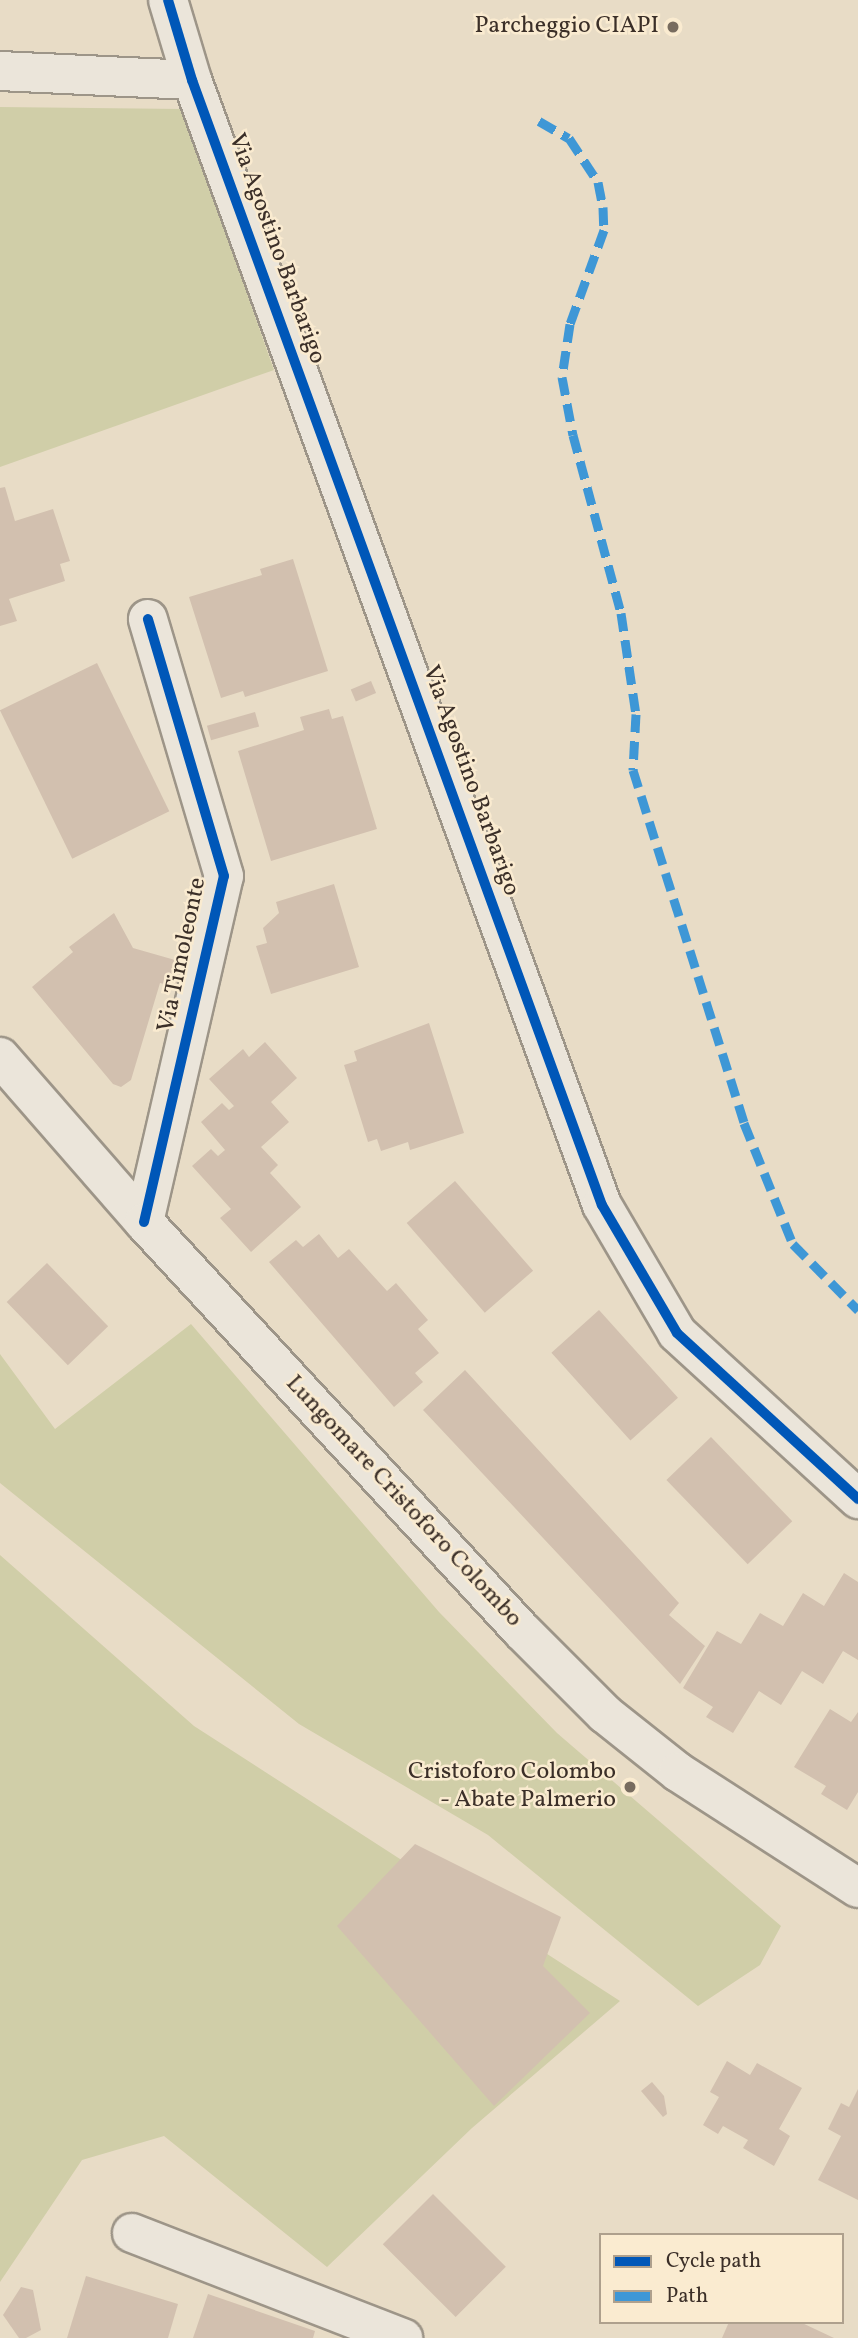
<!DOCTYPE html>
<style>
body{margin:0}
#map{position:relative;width:858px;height:2338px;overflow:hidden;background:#e8dcc6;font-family:Vollkorn,serif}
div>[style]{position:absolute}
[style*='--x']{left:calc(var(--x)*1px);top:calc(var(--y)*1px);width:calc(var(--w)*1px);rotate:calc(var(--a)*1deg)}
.green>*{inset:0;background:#d0cea8}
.building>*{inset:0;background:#d2c0af;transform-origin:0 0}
.roads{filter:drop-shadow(2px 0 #9d9588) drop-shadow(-2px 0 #9d9588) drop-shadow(0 2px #9d9588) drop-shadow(0 -2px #9d9588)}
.street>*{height:38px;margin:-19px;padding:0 19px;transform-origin:19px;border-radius:19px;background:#ebe5da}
.secondary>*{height:38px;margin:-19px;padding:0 19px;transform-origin:19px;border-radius:19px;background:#ebe5da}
.quiet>*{height:9px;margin-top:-4.5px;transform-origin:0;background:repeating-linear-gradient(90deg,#3e97d6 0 18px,transparent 0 27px)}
.cycleway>*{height:10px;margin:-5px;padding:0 5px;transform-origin:5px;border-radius:5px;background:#0057b8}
.dots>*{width:19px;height:19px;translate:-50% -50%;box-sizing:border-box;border:4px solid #faebd0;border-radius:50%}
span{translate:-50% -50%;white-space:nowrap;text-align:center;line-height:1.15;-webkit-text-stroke:5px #faebd0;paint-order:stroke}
.poi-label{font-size:24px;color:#3b2f28}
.right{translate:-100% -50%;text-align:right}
.street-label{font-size:24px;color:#3b2f28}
.legend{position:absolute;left:599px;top:2233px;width:245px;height:91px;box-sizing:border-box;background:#faebd0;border:2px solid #aea08d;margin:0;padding:9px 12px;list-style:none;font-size:21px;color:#3b2f28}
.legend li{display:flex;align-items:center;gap:14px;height:35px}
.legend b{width:35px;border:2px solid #aea08d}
</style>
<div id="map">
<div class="green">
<div style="clip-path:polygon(0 107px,182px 109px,274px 370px,0 467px)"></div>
<div style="clip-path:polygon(191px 1324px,439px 1612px,557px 1733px,781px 1926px,760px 1965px,698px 2006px,488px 1835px,299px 1724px,0 1483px,0 1354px,55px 1429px)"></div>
<div style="clip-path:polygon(0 1555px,194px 1726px,620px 2001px,472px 2128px,327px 2267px,164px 2136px,82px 2160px,0 2282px)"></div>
</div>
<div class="building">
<div style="clip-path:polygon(5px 487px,15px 521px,53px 509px,70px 561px,60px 564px,65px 581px,9px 599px,17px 621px,0 626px,0 488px)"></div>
<div style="clip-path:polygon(293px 559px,328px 671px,245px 697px,243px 691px,221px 698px,189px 597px,262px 575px,260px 569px)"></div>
<div style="left:97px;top:663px;width:165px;height:108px;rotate:64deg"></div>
<div style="left:371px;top:681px;width:13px;height:22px;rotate:67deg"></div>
<div style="clip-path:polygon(329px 709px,332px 719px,343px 716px,377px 829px,271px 861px,238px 751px,304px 730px,300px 717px)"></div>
<div style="left:255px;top:712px;width:15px;height:50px;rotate:74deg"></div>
<div style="clip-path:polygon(334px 884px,359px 967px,271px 994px,256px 946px,267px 943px,263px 928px,279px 913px,276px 902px)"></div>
<div style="clip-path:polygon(114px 913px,133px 948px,182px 962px,178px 987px,160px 983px,131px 1080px,121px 1087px,113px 1084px,32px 987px,73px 952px,69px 947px)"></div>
<div style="clip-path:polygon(429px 1023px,464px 1133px,410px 1150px,408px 1142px,381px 1151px,377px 1139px,368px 1142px,344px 1065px,357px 1061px,354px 1051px)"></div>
<div style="clip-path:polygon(265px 1042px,297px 1078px,271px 1102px,289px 1122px,261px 1147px,278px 1165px,270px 1173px,301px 1207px,251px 1252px,220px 1218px,231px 1209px,192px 1166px,211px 1149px,218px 1156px,225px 1150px,201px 1122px,222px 1103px,229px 1110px,234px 1106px,209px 1079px,243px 1049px,249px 1057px)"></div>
<div style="left:455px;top:1181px;width:119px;height:64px;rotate:49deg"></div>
<div style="clip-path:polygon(319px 1234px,338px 1258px,349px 1249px,387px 1291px,396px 1283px,428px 1320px,418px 1329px,439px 1353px,415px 1373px,423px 1382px,394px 1407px,269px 1262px,296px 1240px,303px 1247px)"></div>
<div style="left:47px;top:1263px;width:88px;height:56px;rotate:46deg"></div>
<div style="left:599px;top:1310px;width:118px;height:64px;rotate:48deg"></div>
<div style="clip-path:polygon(465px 1370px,679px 1603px,669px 1615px,705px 1646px,680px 1684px,423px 1410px)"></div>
<div style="left:711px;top:1437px;width:117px;height:62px;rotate:46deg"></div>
<div style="clip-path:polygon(844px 1573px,858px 1582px,858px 1660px,843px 1651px,823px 1684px,802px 1671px,781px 1705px,759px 1691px,733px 1733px,706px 1717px,713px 1707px,683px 1688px,717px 1631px,741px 1644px,760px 1613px,783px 1626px,803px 1593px,824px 1606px)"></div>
<div style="clip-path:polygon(830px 1709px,851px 1722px,858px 1712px,858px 1792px,847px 1810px,821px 1794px,826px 1786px,794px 1767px)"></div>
<div style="clip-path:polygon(415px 1844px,561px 1917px,543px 1966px,590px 2013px,494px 2106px,337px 1926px)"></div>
<div style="clip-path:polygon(727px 2061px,750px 2075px,757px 2063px,802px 2088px,779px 2129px,790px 2136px,774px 2166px,743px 2148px,748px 2140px,723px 2126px,718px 2134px,703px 2125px,719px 2097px,710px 2092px)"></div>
<div style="clip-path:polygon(652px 2082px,664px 2096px,667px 2114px,663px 2117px,641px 2091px)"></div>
<div style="clip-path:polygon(858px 2089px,858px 2200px,818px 2180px,841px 2136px,828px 2129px,841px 2103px,849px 2107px)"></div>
<div style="left:433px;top:2194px;width:103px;height:71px;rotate:45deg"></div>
<div style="clip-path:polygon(86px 2276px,178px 2304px,168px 2338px,67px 2338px)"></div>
<div style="clip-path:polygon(21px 2287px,33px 2290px,41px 2330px,26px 2338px,19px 2338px,3px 2315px)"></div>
<div style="clip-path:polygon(208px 2294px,315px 2331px,313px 2338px,193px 2338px)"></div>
<div style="clip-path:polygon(729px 2322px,800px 2322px,834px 2338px,722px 2338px)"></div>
</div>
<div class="roads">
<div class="street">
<div style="--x:168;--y:0;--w:84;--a:73.3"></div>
<div style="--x:192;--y:80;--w:1197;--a:69.98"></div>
<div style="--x:602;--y:1205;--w:148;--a:59.6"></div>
<div style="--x:677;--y:1333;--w:246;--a:42.5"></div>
<div style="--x:0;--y:71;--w:192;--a:2.7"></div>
<div style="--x:144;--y:1222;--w:355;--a:-77"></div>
<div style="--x:224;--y:876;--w:268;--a:-106.5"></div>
<div style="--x:132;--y:2233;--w:291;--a:21.2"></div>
</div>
<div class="secondary">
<div style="--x:0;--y:1057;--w:219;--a:48.9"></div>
<div style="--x:144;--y:1222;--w:557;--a:47.26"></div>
<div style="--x:522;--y:1631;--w:117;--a:45"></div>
<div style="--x:605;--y:1714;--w:93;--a:38.5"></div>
<div style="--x:678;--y:1772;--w:214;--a:32.8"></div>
</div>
</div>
<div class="quiet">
<div style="--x:539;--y:121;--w:34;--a:30"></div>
<div style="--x:569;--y:138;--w:53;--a:56.6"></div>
<div style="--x:598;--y:182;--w:25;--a:79"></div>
<div style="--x:603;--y:207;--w:23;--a:88"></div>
<div style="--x:604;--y:230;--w:100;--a:109.9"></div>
<div style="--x:570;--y:324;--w:54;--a:98.6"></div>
<div style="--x:562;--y:377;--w:59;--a:79.3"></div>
<div style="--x:573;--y:435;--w:184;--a:74.9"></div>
<div style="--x:621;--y:613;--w:102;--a:81.6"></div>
<div style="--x:636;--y:714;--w:56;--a:93.1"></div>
<div style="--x:633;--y:770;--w:370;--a:72.5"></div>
<div style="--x:744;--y:1123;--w:131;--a:68"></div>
<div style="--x:793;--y:1244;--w:93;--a:45.4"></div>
</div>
<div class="cycleway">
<div style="--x:168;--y:0;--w:84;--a:73.3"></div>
<div style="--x:192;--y:80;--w:1197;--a:69.98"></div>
<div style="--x:602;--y:1205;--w:148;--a:59.6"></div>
<div style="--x:677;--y:1333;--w:246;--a:42.5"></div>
<div style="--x:144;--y:1222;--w:355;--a:-77"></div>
<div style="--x:224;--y:876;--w:268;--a:-106.5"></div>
</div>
<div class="dots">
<div style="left:673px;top:27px;background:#786c5f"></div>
<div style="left:630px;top:1787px;background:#786c5f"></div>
</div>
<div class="poi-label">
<span class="right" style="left:659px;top:27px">Parcheggio CIAPI</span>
<span class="right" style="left:616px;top:1787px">Cristoforo Colombo<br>- Abate Palmerio</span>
</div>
<div class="street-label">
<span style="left:276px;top:249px;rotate:70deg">Via Agostino Barbarigo</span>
<span style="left:470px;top:781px;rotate:70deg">Via Agostino Barbarigo</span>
<span style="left:183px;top:955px;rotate:-78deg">Via Timoleonte</span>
<span style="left:403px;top:1502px;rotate:47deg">Lungomare Cristoforo Colombo</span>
</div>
<ul class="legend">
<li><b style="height:9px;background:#0057b8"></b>Cycle path</li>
<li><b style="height:9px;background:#3e97d6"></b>Path</li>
</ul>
</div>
